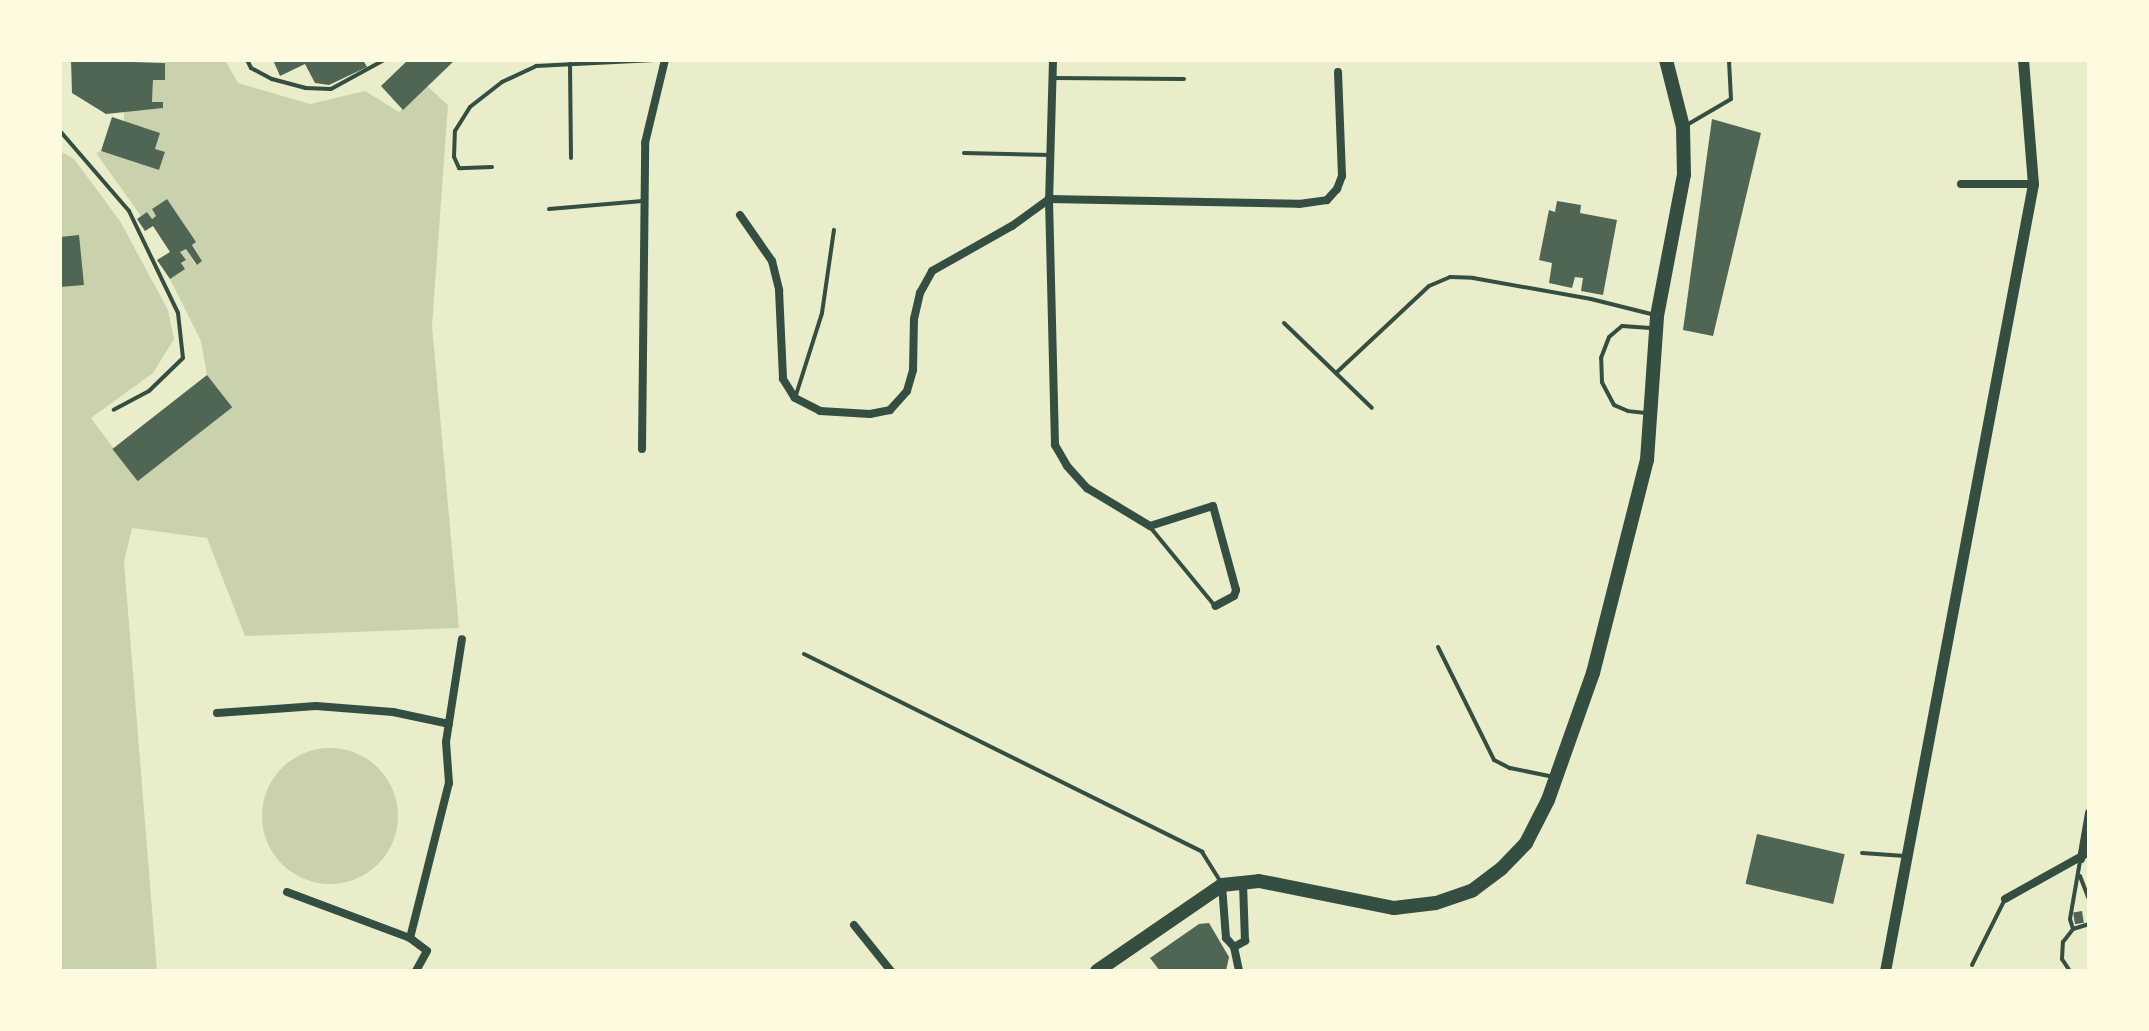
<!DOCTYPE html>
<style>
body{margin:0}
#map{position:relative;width:2149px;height:1031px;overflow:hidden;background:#e9edc9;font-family:"Source Sans 3",sans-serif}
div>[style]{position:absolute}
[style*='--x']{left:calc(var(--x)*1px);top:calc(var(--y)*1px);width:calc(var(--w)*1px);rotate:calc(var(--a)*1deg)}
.green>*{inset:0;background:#cad2ad}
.round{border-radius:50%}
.building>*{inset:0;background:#4f6655;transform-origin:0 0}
.service>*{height:4px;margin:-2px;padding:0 2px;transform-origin:2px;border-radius:2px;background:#344e41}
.minor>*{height:8px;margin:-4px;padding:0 4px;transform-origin:4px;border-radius:4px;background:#344e41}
.tertiary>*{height:11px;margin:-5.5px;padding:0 5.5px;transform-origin:5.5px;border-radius:5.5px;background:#344e41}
.primary>*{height:14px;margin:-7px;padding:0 7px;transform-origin:7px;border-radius:7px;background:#344e41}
span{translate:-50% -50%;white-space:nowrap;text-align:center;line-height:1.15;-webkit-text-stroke:7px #fefae0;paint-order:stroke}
.frame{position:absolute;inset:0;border:62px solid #fefae0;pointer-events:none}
</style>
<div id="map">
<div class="green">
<div style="clip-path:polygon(165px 60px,225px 60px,238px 83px,310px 104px,365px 91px,399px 112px,427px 86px,448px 105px,432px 326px,459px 628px,245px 636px,207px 538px,132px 528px,124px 562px,157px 971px,60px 971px,60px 151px,74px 159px,120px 221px,168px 310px,174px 339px,153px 373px,91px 418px,138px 481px,232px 407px,207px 375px,201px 341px,170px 279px,185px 260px,180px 252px,186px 249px,196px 265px,202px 261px,167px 199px,152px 209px,156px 216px,152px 219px,147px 212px,141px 216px,96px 153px,101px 151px,159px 170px,165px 153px,155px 149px,160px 133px,124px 121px,124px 111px,163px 108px,163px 102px,152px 102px,153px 80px,165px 79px)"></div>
<div class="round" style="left:262px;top:748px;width:136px;height:136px"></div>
</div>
<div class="building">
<div style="clip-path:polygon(71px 60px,165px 63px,165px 80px,153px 80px,152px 102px,163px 102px,163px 108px,106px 114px,72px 93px)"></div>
<div style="clip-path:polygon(273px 60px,363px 60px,367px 67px,329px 85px,315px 83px,305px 64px,280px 76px)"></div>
<div style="clip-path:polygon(408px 60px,455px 60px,403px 110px,381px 86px)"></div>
<div style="clip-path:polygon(112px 117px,160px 133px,155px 149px,165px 152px,159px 170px,101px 151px)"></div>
<div style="clip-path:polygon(1712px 119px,1761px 133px,1713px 336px,1683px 330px)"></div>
<div style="clip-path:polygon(167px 199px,196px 242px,192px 245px,202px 261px,197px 265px,186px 249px,180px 252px,186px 260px,181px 263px,185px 269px,170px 279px,157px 260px,170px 252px,153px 226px,145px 231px,137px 219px,147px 212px,152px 219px,156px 216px,152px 209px)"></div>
<div style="clip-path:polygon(1557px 201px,1581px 205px,1580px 213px,1617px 220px,1603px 295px,1581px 291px,1583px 278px,1575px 277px,1572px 288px,1549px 283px,1552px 263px,1539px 260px,1549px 210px,1555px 212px)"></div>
<div style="clip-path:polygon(79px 235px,84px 285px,60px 287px,60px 237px)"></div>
<div style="left:207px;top:375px;width:41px;height:120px;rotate:52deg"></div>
<div style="left:1757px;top:834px;width:90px;height:51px;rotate:13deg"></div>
<div style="left:2082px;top:911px;width:12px;height:9px;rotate:81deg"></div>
<div style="clip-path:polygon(1209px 923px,1229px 957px,1226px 971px,1160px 971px,1150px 958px,1199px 924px)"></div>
</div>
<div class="service">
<div style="--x:247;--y:60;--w:9;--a:63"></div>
<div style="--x:251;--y:68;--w:24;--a:28"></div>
<div style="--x:272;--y:79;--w:34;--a:15"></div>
<div style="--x:305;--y:88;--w:26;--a:2"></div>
<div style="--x:331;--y:89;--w:60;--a:-28.7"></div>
<div style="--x:570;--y:64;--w:94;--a:89.4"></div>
<div style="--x:1054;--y:78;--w:130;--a:0.4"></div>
<div style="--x:1685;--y:126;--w:53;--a:-30.4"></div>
<div style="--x:1731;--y:99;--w:39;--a:-93"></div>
<div style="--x:60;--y:131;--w:106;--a:49.2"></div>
<div style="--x:129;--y:211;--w:113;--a:64.3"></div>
<div style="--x:178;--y:313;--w:45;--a:83.7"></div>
<div style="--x:183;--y:358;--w:47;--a:135.9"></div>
<div style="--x:149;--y:391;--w:40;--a:152"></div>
<div style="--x:964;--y:153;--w:86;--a:1.3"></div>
<div style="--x:492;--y:167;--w:33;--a:178"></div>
<div style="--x:459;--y:168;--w:12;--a:-114"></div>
<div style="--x:454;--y:157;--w:26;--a:-88"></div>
<div style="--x:455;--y:131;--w:28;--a:-58"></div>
<div style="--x:470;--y:107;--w:41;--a:-38"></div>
<div style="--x:502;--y:82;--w:38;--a:-25"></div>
<div style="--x:536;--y:66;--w:119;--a:-2.9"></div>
<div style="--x:549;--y:209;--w:94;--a:-4.9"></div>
<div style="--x:1284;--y:323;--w:122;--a:44"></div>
<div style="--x:1336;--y:373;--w:127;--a:-43.1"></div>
<div style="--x:1429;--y:286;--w:23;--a:-23"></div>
<div style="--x:1450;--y:277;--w:23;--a:2"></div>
<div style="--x:1473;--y:278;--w:120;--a:10.1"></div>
<div style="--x:1591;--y:299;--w:66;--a:14"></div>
<div style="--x:796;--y:395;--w:86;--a:-72.4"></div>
<div style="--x:822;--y:313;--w:84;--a:-81.8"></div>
<div style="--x:1646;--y:413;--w:18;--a:-174"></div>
<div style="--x:1628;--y:411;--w:15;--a:-157"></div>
<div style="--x:1614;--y:405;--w:26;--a:-118"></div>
<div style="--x:1602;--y:382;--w:24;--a:-92"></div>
<div style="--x:1601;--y:358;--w:22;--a:-69"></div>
<div style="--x:1609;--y:337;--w:17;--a:-40"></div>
<div style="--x:1622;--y:326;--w:32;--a:4"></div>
<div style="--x:1150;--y:527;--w:102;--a:50.6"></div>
<div style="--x:1438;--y:647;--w:126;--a:63.6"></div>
<div style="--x:1494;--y:760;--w:18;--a:27"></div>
<div style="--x:1510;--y:768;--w:45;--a:11.6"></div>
<div style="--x:804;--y:654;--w:445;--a:26.4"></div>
<div style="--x:1202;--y:852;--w:36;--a:58"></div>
<div style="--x:1862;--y:853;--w:43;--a:4"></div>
<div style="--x:2080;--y:876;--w:26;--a:69"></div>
<div style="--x:2073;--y:929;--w:10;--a:-107"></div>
<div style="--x:2070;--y:919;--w:59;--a:-80.2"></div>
<div style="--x:1972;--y:965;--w:72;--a:-63.4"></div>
<div style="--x:2070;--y:971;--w:14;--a:-124"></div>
<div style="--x:2062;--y:959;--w:17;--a:-87"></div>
<div style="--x:2063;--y:942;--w:16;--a:-52"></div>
<div style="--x:2073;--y:929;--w:17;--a:-17"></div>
</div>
<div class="minor">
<div style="--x:1053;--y:60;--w:139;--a:91.6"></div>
<div style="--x:1049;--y:199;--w:246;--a:88.6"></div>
<div style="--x:1055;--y:445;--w:24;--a:60"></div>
<div style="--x:1067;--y:466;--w:30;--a:48"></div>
<div style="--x:1087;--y:488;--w:74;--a:31.1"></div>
<div style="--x:1150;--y:526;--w:66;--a:-17.6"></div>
<div style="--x:1213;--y:506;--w:87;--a:74.7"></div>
<div style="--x:1236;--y:590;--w:6;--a:108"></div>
<div style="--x:1234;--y:596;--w:21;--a:152"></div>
<div style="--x:1961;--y:184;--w:72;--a:0"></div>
<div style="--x:740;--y:215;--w:56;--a:55.2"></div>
<div style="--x:772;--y:261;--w:30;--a:76"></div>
<div style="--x:779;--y:290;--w:89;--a:87.4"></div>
<div style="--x:783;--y:379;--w:22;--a:58"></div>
<div style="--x:795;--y:398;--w:28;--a:27"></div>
<div style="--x:820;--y:411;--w:50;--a:3.4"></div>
<div style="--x:870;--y:414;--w:20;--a:-11"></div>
<div style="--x:890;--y:410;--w:25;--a:-48"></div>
<div style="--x:907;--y:391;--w:22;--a:-74"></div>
<div style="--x:913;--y:370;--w:51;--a:-88.9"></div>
<div style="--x:914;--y:319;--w:27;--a:-77"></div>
<div style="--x:920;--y:293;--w:25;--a:-61"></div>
<div style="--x:932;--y:271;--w:92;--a:-29.4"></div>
<div style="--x:1012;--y:226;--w:46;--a:-36.1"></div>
<div style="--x:1049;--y:199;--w:250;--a:1.1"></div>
<div style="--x:1299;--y:204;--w:28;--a:-8"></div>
<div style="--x:1327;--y:200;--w:15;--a:-48"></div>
<div style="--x:1337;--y:189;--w:14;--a:-69"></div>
<div style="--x:1342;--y:176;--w:104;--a:-92.2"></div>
<div style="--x:642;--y:449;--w:306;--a:-89.4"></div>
<div style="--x:645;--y:143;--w:85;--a:-76.5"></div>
<div style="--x:217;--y:713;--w:99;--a:-4"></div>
<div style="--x:316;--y:706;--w:77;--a:4.5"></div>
<div style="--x:393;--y:712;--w:57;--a:12.1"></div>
<div style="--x:2081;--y:859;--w:47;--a:-80.1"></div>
<div style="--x:1222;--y:885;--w:53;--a:85.7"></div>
<div style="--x:1226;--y:938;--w:12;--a:48"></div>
<div style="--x:1234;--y:947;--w:25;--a:78"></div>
<div style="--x:287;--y:892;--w:131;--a:20.5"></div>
<div style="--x:410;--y:938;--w:21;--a:37"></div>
<div style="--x:427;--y:951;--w:23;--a:119"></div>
<div style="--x:2005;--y:899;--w:96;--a:-29.2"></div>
<div style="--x:854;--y:925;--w:59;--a:51.2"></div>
<div style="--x:410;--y:938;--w:160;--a:-75.9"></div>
<div style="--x:449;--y:783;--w:41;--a:-94.2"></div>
<div style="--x:446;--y:742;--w:104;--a:-81.2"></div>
<div style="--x:1234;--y:947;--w:13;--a:-29"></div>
<div style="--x:1245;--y:941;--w:58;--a:-92"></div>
</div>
<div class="tertiary">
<div style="--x:1885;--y:971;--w:801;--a:-79.35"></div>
<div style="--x:2033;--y:184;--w:124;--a:-94.6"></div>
</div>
<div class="primary">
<div style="--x:1097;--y:971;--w:152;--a:-34.5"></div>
<div style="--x:1222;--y:885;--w:37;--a:-6"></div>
<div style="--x:1259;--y:881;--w:138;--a:11.3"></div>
<div style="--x:1394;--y:908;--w:42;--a:-6.8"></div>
<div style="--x:1436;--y:903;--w:39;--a:-19"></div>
<div style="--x:1473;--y:890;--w:36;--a:-37"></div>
<div style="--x:1502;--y:868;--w:35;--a:-46"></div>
<div style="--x:1526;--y:843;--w:48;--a:-62.9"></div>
<div style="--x:1548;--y:800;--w:135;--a:-70.5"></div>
<div style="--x:1593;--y:673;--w:220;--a:-75.8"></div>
<div style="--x:1647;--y:460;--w:144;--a:-86"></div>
<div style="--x:1657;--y:316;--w:144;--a:-79.2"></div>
<div style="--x:1684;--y:175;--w:48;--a:-91.2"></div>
<div style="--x:1683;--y:127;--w:69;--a:-104.2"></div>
</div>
<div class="frame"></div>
</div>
